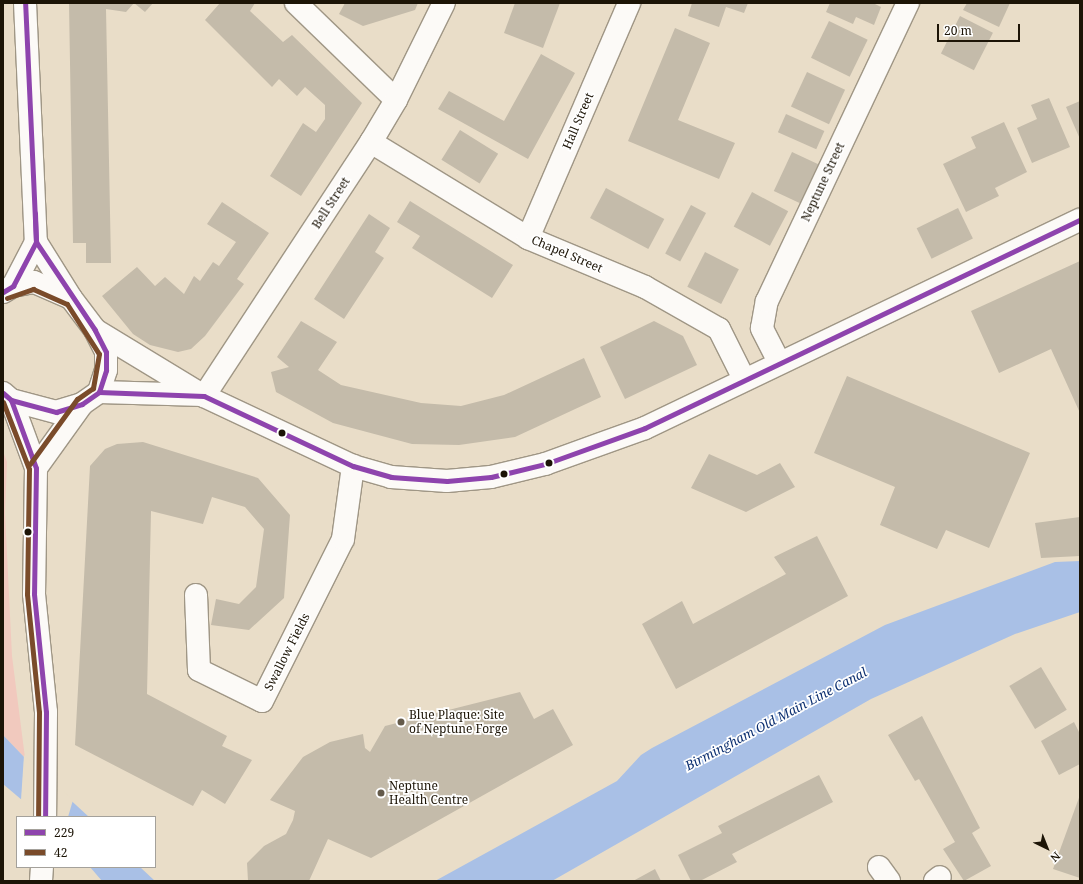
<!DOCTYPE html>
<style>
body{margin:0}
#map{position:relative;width:1083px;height:884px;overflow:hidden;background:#e9ddc8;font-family:"Noto Serif",serif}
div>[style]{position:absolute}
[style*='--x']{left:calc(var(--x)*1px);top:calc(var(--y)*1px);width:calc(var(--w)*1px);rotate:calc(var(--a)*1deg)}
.green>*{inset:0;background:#f1c9be}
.water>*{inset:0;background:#a9c0e6}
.pier>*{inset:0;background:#e9ddc8}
.building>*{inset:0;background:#c4bbaa;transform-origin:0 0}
.roads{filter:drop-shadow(1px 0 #9f9685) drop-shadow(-1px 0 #9f9685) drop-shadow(0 1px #9f9685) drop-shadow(0 -1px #9f9685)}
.street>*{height:22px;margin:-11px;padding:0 11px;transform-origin:11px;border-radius:11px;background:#fcfaf7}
.secondary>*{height:22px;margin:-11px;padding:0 11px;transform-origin:11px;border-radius:11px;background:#fcfaf7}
.primary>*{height:22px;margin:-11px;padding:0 11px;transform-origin:11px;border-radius:11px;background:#fcfaf7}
.bus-1>*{height:5px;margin:-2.5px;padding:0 2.5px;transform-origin:2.5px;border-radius:2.5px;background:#8e44ad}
.bus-2>*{height:5px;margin:-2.5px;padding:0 2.5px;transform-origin:2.5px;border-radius:2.5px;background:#7a4b2a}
.dots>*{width:11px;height:11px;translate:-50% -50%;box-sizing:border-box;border:2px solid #fff;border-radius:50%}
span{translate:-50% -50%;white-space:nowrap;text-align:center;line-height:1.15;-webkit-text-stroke:3.5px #fff;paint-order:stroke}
.street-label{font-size:12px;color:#1c1406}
.poi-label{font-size:12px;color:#1c1406}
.left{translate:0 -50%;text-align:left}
.water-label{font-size:13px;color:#0d3071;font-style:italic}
.frame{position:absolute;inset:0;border:4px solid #1c1406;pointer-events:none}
.legend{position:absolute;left:16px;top:816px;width:140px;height:52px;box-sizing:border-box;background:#fff;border:1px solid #a4a19b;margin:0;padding:5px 7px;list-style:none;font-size:12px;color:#1c1406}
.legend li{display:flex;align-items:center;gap:8px;height:20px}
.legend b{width:20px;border:1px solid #a4a19b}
.north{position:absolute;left:1027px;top:828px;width:40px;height:40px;-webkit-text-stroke:3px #fff;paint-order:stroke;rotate:137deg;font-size:11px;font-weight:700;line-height:16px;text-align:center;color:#1c1406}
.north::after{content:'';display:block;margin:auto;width:14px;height:18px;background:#1c1406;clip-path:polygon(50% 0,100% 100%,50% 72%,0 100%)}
.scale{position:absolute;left:937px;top:24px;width:83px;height:18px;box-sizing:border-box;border:2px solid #1c1406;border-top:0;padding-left:5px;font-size:12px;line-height:14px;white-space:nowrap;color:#1c1406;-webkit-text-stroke:3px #fff;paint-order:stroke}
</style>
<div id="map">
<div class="green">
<div style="clip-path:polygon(3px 451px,7px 462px,5px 513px,12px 656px,25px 758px,3px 735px)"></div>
</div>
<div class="water">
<div style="clip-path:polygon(1080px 561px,1080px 612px,1015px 634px,871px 699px,552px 881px,435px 881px,617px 781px,641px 755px,652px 748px,885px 625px,1055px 562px)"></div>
<div style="clip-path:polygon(3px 735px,25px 758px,89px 817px,42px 817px,3px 784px)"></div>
<div style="clip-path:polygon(90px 867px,140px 867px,155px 881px,102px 881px)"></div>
</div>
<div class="pier">
<div style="clip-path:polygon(24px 755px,73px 800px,68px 817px,39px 817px,21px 800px)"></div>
</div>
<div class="building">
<div style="clip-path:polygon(69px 3px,134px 3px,126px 12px,106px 9px,111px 263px,86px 263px,86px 243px,73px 243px)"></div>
<div style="clip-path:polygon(134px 3px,153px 3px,145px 12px)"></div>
<div style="clip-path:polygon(220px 3px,255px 3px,250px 11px,283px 42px,292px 35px,362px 103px,301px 196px,270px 176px,303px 123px,316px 132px,325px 119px,325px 105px,305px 87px,297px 96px,279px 79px,272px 87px,205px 20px)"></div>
<div style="clip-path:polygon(345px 3px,418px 3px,415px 10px,363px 26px,339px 14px)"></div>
<div style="clip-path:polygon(515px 3px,560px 3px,543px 48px,504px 33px)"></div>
<div style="clip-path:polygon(692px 3px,748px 3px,744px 13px,726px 7px,719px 27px,688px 16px)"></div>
<div style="clip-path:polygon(830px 3px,873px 3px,881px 7px,874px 25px,856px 17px,853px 24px,826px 12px)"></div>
<div style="clip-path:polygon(967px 3px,1010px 3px,999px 27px,963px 10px)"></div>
<div style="left:960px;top:16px;width:37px;height:42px;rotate:27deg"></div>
<div style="left:829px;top:21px;width:43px;height:41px;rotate:26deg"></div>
<div style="clip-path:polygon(675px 28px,710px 43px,678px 120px,735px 143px,719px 179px,628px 141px)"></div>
<div style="clip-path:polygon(541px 54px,575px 73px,528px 159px,438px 109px,449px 91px,504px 121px)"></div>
<div style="left:807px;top:72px;width:42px;height:38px;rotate:25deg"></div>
<div style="clip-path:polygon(1049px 98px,1070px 147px,1032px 163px,1017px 128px,1037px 119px,1031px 105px)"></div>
<div style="clip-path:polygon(1080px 101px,1080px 139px,1066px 107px)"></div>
<div style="left:786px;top:114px;width:42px;height:20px;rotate:24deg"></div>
<div style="clip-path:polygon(1004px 122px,1027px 172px,995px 188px,999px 196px,966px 212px,943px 164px,976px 148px,971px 137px)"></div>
<div style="left:460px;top:130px;width:45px;height:35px;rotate:32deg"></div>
<div style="left:792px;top:152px;width:29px;height:43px;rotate:25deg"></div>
<div style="left:606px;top:188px;width:66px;height:34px;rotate:28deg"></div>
<div style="left:752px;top:192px;width:41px;height:39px;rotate:28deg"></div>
<div style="clip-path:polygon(410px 201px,513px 265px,492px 298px,412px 248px,420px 236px,397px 222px)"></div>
<div style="clip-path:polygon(222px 202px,269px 233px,237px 279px,244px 284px,205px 336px,191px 349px,178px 352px,150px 345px,133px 334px,102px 296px,137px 267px,155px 286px,165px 277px,184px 294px,194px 276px,200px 281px,213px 262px,219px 266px,236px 242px,207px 224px)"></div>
<div style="left:691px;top:205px;width:17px;height:55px;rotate:28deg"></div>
<div style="left:958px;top:208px;width:34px;height:46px;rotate:64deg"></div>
<div style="clip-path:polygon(369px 214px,390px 228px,375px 252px,384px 258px,344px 319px,314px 299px)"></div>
<div style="left:705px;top:252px;width:38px;height:39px;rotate:27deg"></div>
<div style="clip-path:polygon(1080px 261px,1080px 413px,1051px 349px,999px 373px,971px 311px)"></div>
<div style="clip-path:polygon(301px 321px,337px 342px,318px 370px,341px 385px,421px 403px,461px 406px,504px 395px,584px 358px,601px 397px,515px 437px,459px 445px,412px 444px,333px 423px,276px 392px,271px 372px,289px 367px,277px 357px)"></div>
<div style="clip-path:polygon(654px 321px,683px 336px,697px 365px,625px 399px,600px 347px)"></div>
<div style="clip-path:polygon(847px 376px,1030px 453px,989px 548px,946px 530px,937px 549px,880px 525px,895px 487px,814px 453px)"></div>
<div style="clip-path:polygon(143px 442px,258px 478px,290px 515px,284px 598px,249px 630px,211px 625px,216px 599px,239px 604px,256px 587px,264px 529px,245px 507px,212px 497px,203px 524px,151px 511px,147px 694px,227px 736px,222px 746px,252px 760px,225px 804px,202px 790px,193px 806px,75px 745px,90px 466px,105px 449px,117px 444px)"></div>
<div style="clip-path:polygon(709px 454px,757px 475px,780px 463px,795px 487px,746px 512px,691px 488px)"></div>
<div style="clip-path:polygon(1080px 517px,1080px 556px,1041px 558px,1035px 523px)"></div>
<div style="clip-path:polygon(817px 536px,848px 596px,676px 689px,642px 624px,682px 601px,693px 624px,786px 574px,774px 557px)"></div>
<div style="left:1041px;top:667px;width:50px;height:37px;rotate:59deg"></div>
<div style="clip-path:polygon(520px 692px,534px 719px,553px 709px,573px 745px,371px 858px,328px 839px,309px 881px,248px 881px,247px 863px,264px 846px,286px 834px,293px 820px,295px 811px,270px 800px,303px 757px,330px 742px,363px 734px,365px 748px,370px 752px,385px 726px)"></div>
<div style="clip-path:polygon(922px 716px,980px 828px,972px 833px,991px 866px,964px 881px,943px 849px,955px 842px,919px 779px,915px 781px,888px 735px)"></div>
<div style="clip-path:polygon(1074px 722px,1080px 734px,1080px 764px,1059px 775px,1041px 741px)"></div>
<div style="clip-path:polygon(819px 775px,833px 802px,732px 854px,737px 862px,700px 881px,691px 881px,678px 855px,722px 833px,718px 826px)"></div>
<div style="clip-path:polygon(1080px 795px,1080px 878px,1053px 869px)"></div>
<div style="clip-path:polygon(655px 869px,661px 881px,633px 881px)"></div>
</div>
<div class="roads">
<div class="street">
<div style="--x:296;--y:3;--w:139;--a:44.1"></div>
<div style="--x:371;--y:142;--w:184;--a:31.4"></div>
<div style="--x:528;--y:238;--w:127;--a:22.7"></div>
<div style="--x:645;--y:287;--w:85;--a:29.6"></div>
<div style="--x:719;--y:329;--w:56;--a:63.4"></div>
<div style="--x:528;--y:238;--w:256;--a:-66.7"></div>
<div style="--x:779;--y:362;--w:38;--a:-117"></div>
<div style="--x:762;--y:328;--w:27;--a:-80"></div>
<div style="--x:767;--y:301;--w:330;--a:-64.7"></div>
<div style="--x:204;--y:396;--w:304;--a:-56.7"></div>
<div style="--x:371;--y:142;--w:49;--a:-59.2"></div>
<div style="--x:396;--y:100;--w:108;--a:-63.7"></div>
<div style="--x:196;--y:595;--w:75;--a:87.7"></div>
<div style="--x:199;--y:670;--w:70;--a:26.2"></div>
<div style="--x:262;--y:701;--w:181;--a:-63.4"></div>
<div style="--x:343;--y:539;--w:74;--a:-82.2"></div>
<div style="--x:879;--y:867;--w:17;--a:54"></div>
<div style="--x:935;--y:881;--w:6;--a:-39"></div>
</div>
<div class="secondary">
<div style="--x:25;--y:3;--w:239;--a:87.4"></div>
<div style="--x:36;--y:242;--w:66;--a:58"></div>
<div style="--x:13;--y:286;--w:50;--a:-62.4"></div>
<div style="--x:11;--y:400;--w:72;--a:69.8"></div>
<div style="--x:36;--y:468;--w:126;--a:90.9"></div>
<div style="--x:34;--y:594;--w:119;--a:84.2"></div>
<div style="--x:46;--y:712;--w:105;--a:90.5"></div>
<div style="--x:36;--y:468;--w:79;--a:-54.3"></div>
<div style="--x:41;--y:881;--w:14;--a:-86"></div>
</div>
<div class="primary">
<div style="--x:3;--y:292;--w:12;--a:-31"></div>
<div style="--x:13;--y:286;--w:21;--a:-11"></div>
<div style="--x:34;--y:282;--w:40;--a:23.4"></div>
<div style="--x:71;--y:298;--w:40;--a:53"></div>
<div style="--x:95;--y:330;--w:25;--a:63"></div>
<div style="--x:106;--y:352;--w:18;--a:90"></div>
<div style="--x:106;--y:370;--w:23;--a:108"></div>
<div style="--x:99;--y:392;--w:21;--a:145"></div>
<div style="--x:82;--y:404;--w:27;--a:163"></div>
<div style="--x:56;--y:412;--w:47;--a:-165.1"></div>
<div style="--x:11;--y:400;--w:11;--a:-139"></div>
<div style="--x:95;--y:330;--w:127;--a:31.2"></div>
<div style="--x:204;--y:396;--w:165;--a:25.2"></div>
<div style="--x:353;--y:466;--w:40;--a:16"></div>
<div style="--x:391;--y:477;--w:56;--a:4.1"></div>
<div style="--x:447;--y:481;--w:44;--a:-5.2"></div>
<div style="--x:491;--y:477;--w:56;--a:-13.5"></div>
<div style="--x:545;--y:464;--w:106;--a:-19.8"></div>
<div style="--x:645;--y:428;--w:482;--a:-25.6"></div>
<div style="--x:99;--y:392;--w:104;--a:1.7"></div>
</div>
</div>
<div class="bus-1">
<div style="--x:3;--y:292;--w:12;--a:-31"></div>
<div style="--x:13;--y:286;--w:50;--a:-62.4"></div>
<div style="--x:36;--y:242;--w:29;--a:-92"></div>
<div style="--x:99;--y:392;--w:105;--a:2.2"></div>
<div style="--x:204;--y:396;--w:165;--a:25.2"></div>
<div style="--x:353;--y:466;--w:40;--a:16"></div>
<div style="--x:391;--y:477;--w:56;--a:4.1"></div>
<div style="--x:447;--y:481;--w:44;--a:-5.2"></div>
<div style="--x:491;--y:477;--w:56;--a:-13.5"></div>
<div style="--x:545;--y:464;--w:106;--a:-19.8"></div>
<div style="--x:645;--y:428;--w:482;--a:-25.6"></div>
<div style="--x:3;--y:393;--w:11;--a:41"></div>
<div style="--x:11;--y:400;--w:47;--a:14.9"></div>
<div style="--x:56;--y:412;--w:27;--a:-17"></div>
<div style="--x:82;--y:404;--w:21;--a:-35"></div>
<div style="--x:99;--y:392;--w:23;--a:-72"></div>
<div style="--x:106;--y:370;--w:18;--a:-90"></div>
<div style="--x:106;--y:352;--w:25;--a:-117"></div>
<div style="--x:95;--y:330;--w:106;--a:-123.8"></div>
<div style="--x:36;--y:242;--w:239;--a:-92.6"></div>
<div style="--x:11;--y:400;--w:72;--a:69.8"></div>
<div style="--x:36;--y:468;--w:126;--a:90.9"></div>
<div style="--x:34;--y:594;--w:119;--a:84.2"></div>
<div style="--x:46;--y:712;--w:105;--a:90.5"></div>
</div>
<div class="bus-2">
<div style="--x:7;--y:298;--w:28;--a:-19"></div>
<div style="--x:33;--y:289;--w:37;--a:24"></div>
<div style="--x:67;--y:304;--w:59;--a:57.4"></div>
<div style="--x:99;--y:354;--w:35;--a:100"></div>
<div style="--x:93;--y:388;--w:19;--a:145"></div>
<div style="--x:77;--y:399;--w:80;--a:125.9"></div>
<div style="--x:3;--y:402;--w:72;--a:68.8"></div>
<div style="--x:29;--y:469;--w:125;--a:90.9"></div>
<div style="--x:27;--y:594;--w:119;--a:84.2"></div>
<div style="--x:39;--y:712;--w:105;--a:90.5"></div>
</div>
<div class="dots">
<div style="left:282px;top:433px;background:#1c1406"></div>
<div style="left:549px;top:463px;background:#1c1406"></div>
<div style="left:504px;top:474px;background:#1c1406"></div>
<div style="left:28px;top:532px;background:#1c1406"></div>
<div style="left:401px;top:722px;background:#645a4a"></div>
<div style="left:381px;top:793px;background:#645a4a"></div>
</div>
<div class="street-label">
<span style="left:578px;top:121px;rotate:-67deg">Hall Street</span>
<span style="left:823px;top:182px;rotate:-65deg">Neptune Street</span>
<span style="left:331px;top:203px;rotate:-57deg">Bell Street</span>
<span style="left:567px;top:254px;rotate:23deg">Chapel Street</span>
<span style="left:287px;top:652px;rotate:-63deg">Swallow Fields</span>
</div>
<div class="poi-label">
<span class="left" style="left:409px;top:722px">Blue Plaque: Site<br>of Neptune Forge</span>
<span class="left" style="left:389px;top:793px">Neptune<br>Health Centre</span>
</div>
<div class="water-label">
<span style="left:776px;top:719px;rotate:-28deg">Birmingham Old Main Line Canal</span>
</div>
<div class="frame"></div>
<ul class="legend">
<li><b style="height:5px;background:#8e44ad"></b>229</li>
<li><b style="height:5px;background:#7a4b2a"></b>42</li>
</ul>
<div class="north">N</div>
<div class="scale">20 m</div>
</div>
